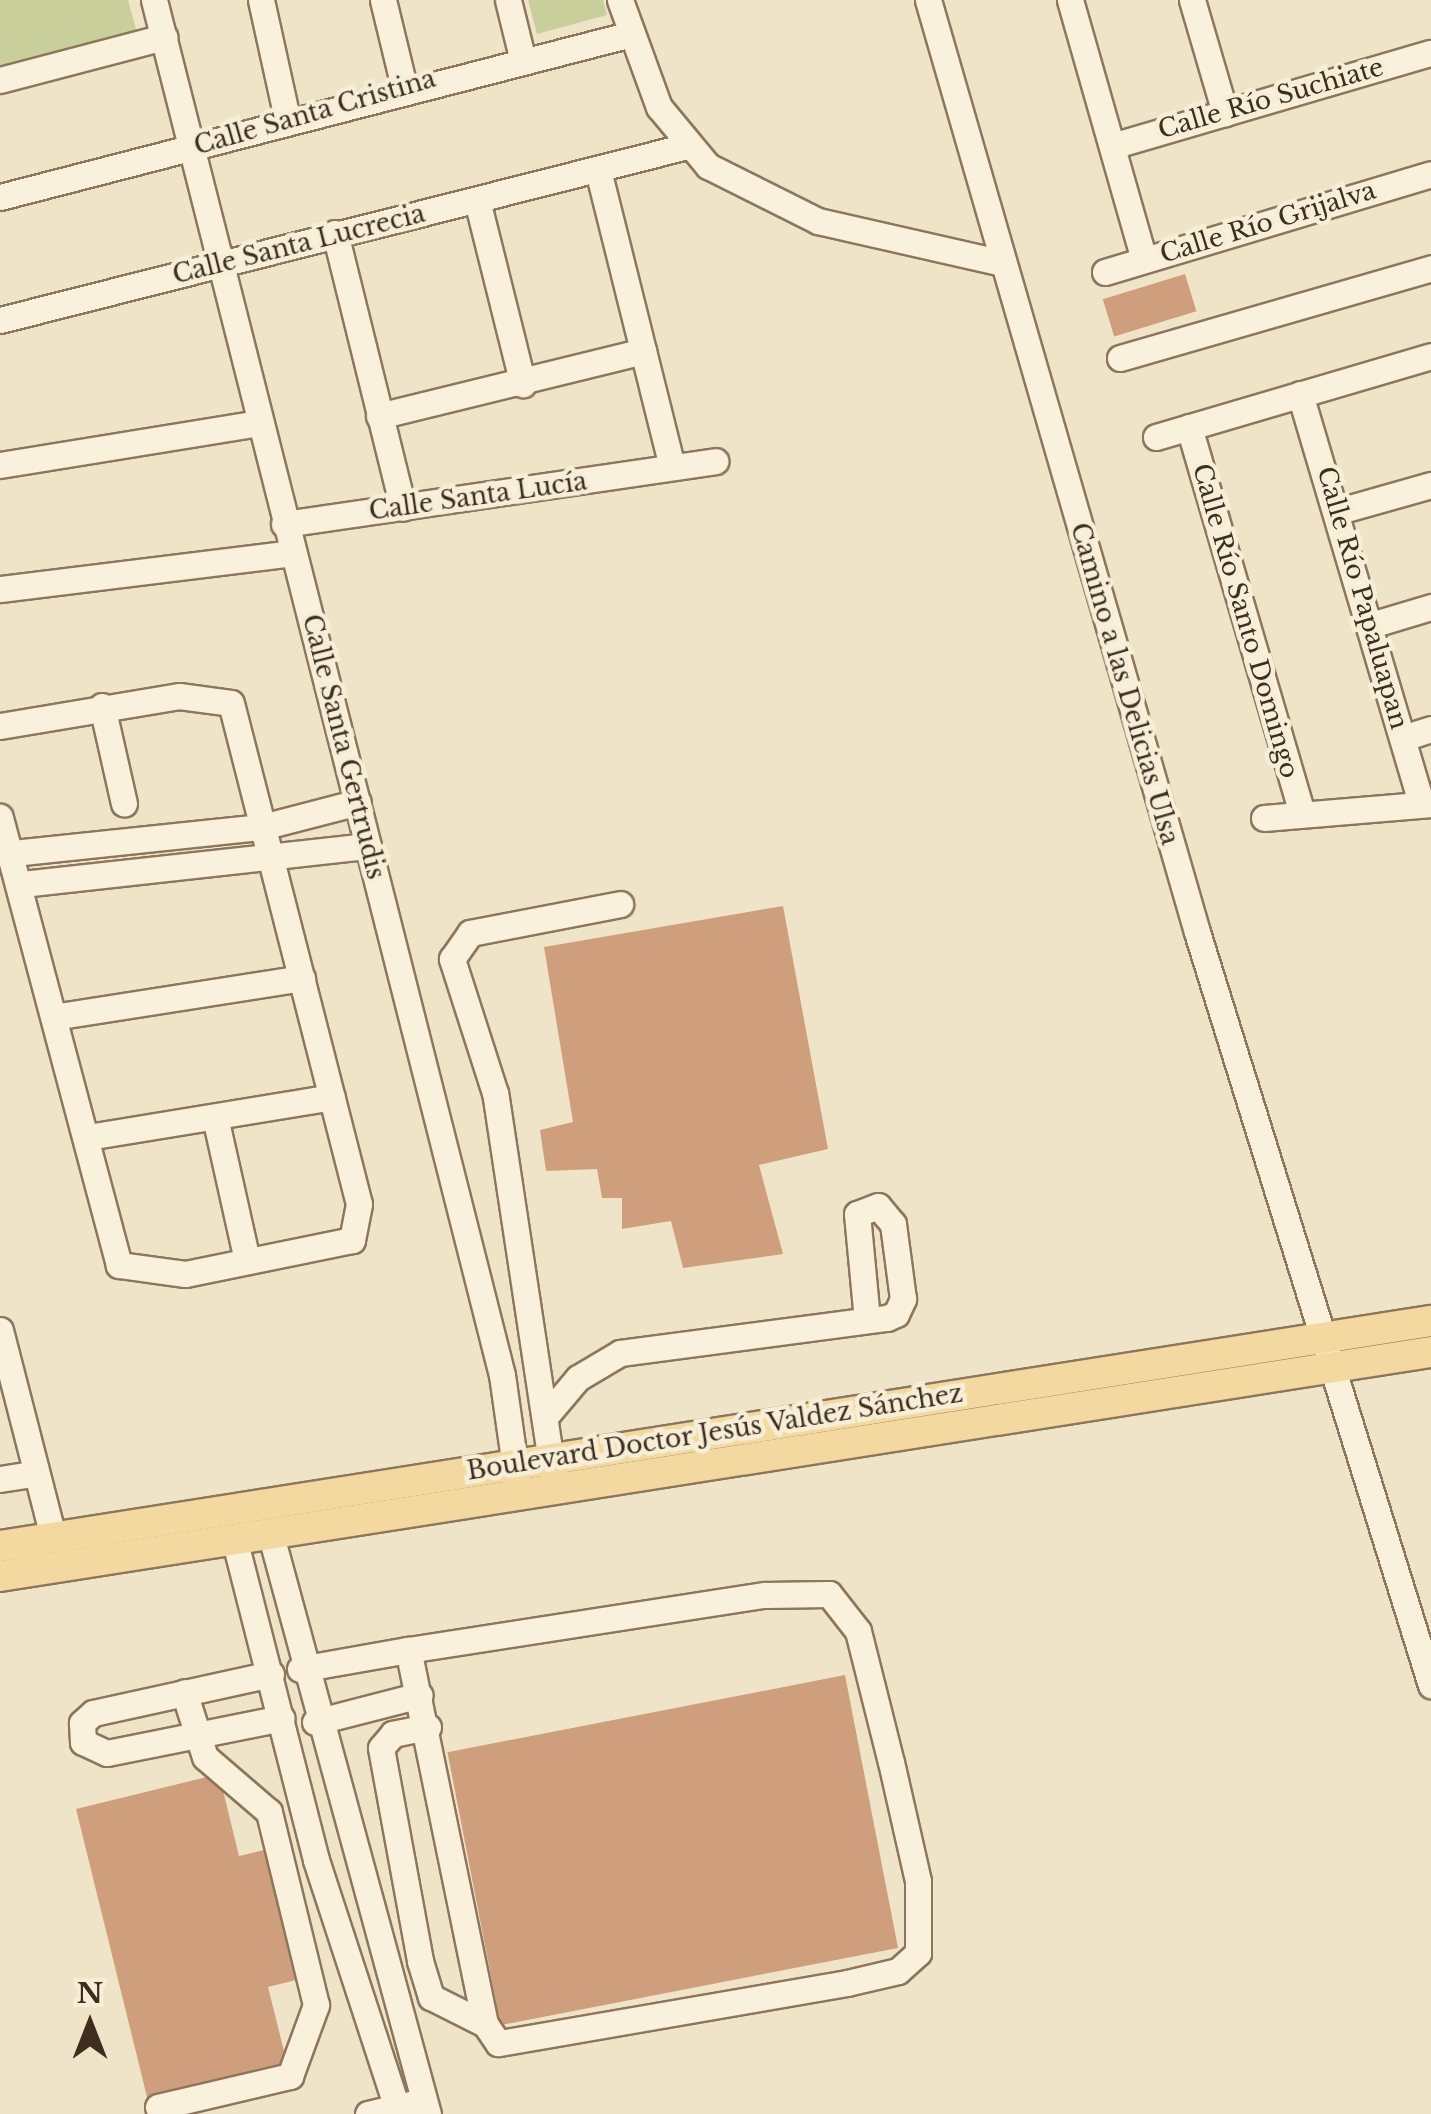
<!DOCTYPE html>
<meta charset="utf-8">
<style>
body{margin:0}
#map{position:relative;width:1431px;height:2114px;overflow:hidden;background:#f0e4c8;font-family:"Libre Baskerville",serif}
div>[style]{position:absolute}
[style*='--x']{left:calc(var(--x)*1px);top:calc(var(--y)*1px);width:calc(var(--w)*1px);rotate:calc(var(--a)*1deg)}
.green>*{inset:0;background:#c9cf9b}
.building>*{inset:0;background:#cf9f7d;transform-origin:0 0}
.roads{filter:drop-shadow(2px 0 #8d765c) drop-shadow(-2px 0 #8d765c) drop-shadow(0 2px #8d765c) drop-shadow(0 -2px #8d765c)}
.minor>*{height:25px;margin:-12.5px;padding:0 12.5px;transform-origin:12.5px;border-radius:12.5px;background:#faf1dc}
.major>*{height:30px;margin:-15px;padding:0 15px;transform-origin:15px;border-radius:15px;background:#f3d9a0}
span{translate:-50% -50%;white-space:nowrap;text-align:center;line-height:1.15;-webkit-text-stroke:9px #f7eed8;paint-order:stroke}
.street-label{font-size:25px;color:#3d2e20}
.north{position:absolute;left:40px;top:1974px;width:100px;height:100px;-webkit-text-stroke:8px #f7eed8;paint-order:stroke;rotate:0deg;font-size:28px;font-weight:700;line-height:40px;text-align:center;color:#3d2e20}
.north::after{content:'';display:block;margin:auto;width:35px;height:45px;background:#3d2e20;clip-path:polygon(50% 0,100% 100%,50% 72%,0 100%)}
</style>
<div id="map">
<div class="green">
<div style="clip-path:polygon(0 0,128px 0,138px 36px,0 71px)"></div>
<div style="clip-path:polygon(528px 0,603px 0,607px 15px,537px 34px)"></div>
</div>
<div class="building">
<div style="left:1185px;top:274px;width:39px;height:86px;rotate:73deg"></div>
<div style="clip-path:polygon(783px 906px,828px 1149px,759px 1165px,783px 1254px,683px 1268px,671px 1221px,622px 1229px,622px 1198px,602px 1198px,597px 1169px,546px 1171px,540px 1130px,573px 1122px,544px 947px)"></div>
<div style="left:845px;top:1675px;width:278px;height:405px;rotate:79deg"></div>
<div style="clip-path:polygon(219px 1774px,239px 1856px,268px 1849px,300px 1979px,268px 1987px,288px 2067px,148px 2101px,76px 1809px)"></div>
</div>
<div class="roads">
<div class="minor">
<div style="--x:154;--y:0;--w:1418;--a:75.8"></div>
<div style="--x:502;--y:1375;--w:107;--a:81.9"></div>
<div style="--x:261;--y:0;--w:121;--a:77.6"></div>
<div style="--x:383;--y:0;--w:89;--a:76.4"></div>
<div style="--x:508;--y:0;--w:59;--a:76.2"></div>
<div style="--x:620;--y:0;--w:114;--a:70"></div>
<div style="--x:659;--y:107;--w:77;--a:50.3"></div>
<div style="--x:708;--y:166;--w:123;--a:26.6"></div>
<div style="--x:818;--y:221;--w:186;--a:12.8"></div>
<div style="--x:928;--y:0;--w:970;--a:73.9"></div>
<div style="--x:1197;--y:932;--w:789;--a:72.74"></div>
<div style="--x:1070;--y:0;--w:270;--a:74.1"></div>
<div style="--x:1192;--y:0;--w:118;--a:73.7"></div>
<div style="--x:0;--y:80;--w:170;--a:-14.7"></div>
<div style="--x:1112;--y:146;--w:332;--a:-16.3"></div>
<div style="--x:598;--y:170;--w:305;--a:76"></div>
<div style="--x:0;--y:197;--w:652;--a:-14.48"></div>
<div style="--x:477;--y:200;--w:190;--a:76"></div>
<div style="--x:335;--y:233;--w:283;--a:76.1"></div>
<div style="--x:1105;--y:272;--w:340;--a:-16.7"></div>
<div style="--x:0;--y:320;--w:709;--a:-14.21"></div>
<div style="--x:1120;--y:358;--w:324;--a:-16.1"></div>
<div style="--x:1300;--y:394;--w:427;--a:73.5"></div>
<div style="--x:379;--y:416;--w:272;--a:-13.8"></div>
<div style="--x:1189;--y:427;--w:403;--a:73.7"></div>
<div style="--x:1156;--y:437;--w:287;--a:-16.4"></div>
<div style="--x:0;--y:465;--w:263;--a:-9.2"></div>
<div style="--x:1339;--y:511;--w:96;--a:-15.8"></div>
<div style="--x:284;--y:524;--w:436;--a:-8.3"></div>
<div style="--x:0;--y:589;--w:295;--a:-7"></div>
<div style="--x:1371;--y:625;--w:63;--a:-16.7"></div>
<div style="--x:102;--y:706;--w:100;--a:77.3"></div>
<div style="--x:0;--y:726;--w:181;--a:-9.5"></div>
<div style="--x:179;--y:696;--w:52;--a:7.7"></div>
<div style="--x:231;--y:703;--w:517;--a:75.67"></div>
<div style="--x:359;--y:1204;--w:37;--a:101"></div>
<div style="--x:352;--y:1240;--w:170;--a:168.5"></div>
<div style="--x:185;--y:1274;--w:67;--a:-172.2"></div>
<div style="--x:119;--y:1265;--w:464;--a:-104.9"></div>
<div style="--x:1403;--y:738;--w:29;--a:-18"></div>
<div style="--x:1264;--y:818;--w:168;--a:-4.8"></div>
<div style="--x:13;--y:853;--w:250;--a:-6"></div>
<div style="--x:262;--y:827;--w:99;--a:-14.6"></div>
<div style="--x:22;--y:884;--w:348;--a:-6.3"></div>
<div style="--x:60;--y:1016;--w:245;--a:-8.9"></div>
<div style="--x:215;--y:1117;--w:147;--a:77.4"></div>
<div style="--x:88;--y:1137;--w:247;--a:-9.3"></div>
<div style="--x:0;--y:1330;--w:214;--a:75.6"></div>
<div style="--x:545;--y:1417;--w:51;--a:-49.8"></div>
<div style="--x:578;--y:1378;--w:49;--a:-30.8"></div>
<div style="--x:620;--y:1353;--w:269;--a:-7.5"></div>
<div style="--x:887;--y:1318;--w:10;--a:-24"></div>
<div style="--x:896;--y:1314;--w:17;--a:-65"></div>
<div style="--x:903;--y:1299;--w:76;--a:-97.6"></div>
<div style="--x:893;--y:1224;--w:23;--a:-130"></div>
<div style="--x:878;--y:1206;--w:22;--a:159"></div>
<div style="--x:857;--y:1214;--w:106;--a:84.6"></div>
<div style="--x:553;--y:1475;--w:386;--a:-98.6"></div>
<div style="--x:495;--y:1093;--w:141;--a:-107.8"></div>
<div style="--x:452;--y:959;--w:32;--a:-55"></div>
<div style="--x:470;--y:933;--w:153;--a:-10.9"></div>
<div style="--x:0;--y:1479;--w:36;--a:-9"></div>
<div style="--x:270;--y:1532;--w:603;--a:74.81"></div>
<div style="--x:234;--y:1538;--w:332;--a:75.7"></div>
<div style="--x:316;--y:1860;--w:267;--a:71.9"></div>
<div style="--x:300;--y:1669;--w:110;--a:-10"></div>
<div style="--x:408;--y:1650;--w:361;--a:-8.8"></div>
<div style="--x:765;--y:1595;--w:64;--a:-0.9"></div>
<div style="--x:829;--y:1594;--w:47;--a:51.9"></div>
<div style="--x:858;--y:1631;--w:135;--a:75.9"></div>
<div style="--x:891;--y:1762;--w:122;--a:77.2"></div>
<div style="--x:918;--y:1881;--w:72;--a:90"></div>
<div style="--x:918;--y:1953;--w:27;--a:138"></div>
<div style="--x:898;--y:1971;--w:52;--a:166.8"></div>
<div style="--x:847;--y:1983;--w:354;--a:170.2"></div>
<div style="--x:498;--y:2043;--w:23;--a:-124"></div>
<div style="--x:485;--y:2024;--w:382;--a:-101.6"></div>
<div style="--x:271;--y:1674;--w:182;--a:167.6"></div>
<div style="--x:93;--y:1713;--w:15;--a:138"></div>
<div style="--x:82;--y:1723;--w:19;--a:87"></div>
<div style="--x:83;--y:1742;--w:26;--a:25"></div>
<div style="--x:107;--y:1753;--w:178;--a:-11.3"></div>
<div style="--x:315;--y:1722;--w:108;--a:-14.4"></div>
<div style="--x:428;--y:1727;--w:36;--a:169"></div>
<div style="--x:393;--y:1734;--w:18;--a:131"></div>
<div style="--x:381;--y:1748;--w:217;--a:79.6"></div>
<div style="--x:420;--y:1961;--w:38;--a:73"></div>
<div style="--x:431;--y:1997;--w:60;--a:26.6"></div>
<div style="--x:158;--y:2107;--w:136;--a:-13.2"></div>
<div style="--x:290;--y:2076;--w:76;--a:-69.9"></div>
<div style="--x:316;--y:2005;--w:199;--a:-103.7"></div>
<div style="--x:269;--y:1812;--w:84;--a:-139.3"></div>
<div style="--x:205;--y:1757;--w:68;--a:-107.9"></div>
<div style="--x:368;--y:2114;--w:47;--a:-13.4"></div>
</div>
<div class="major">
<div style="--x:0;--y:1546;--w:1449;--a:-8.94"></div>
<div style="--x:0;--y:1576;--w:1448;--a:-8.9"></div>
</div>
</div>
<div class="street-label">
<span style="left:1271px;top:99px;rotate:-16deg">Calle Río Suchiate</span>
<span style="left:315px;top:113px;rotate:-16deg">Calle Santa Cristina</span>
<span style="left:1268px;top:223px;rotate:-17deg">Calle Río Grijalva</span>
<span style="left:299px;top:245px;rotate:-14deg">Calle Santa Lucrecia</span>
<span style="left:478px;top:497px;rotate:-8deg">Calle Santa Lucía</span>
<span style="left:1362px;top:598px;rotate:74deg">Calle Río Papaluapan</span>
<span style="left:1245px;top:621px;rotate:74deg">Calle Río Santo Domingo</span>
<span style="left:1124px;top:684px;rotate:74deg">Camino a las Delicias Ulsa</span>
<span style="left:343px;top:747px;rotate:76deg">Calle Santa Gertrudis</span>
<span style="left:715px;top:1433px;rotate:-9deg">Boulevard Doctor Jesús Valdez Sánchez</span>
</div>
<div class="north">N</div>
</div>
